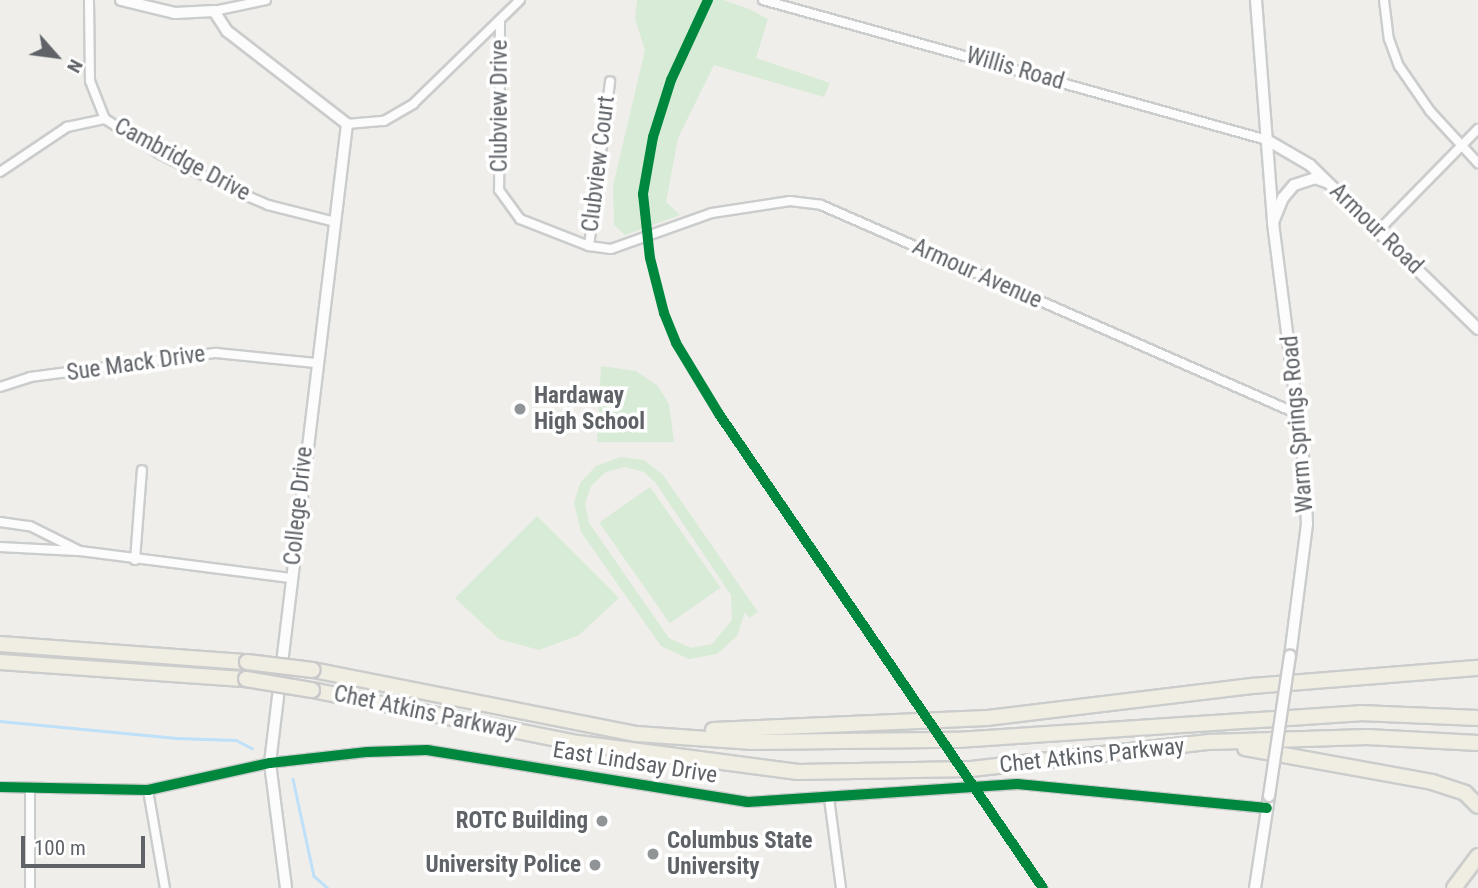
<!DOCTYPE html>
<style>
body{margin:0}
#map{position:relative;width:1478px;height:888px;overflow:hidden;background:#efeeea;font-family:"Roboto Condensed",sans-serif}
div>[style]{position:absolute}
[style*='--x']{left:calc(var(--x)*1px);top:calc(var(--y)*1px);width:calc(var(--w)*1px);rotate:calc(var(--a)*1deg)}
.green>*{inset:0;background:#d8ebd6;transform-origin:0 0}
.stream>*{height:2.5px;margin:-1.25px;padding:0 1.25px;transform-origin:1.25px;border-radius:1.25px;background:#bfe0f9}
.roads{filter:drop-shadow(2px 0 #cbcccc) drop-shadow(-2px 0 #cbcccc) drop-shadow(0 2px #cbcccc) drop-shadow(0 -2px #cbcccc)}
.street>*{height:8px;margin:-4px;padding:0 4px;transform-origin:4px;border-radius:4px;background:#fdfcfc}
.secondary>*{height:10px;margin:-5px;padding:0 5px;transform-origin:5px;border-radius:5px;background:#fdfcfc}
.highway>*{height:14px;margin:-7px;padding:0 7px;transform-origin:7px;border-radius:7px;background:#f0ede3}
.bridges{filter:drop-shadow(2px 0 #cacacb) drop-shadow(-2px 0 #cacacb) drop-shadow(0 2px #cacacb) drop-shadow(0 -2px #cacacb)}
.secondary-bridge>*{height:10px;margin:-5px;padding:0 5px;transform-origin:5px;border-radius:5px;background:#fdfcfc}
.highway-bridge>*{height:14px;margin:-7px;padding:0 7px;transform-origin:7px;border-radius:7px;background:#f0ede3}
.cycleway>*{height:10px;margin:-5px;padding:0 5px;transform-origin:5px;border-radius:5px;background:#00873e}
.dots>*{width:19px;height:19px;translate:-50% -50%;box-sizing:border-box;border:4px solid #fff;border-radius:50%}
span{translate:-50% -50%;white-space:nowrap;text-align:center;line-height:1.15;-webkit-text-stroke:7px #fff;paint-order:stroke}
.street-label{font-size:23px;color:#5f6368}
.poi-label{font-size:23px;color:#5f6368;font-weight:700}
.left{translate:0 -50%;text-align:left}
.right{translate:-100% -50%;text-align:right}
.north{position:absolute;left:21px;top:21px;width:70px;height:70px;-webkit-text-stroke:5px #fff;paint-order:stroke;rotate:118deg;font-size:19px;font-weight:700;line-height:28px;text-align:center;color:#5f6368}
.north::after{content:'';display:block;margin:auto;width:24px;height:32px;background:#5f6368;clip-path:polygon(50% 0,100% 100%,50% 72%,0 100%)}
.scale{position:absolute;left:21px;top:836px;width:124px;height:32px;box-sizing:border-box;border:4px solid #5f6368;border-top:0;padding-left:9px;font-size:21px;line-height:24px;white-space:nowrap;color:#5f6368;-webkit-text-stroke:5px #fff;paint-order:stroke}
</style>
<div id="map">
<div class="green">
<div style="clip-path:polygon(637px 0,723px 0,749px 9px,768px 19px,756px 58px,830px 83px,824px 97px,714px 65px,678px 138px,666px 202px,680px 215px,625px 235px,614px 225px,613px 186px,645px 50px,635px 19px)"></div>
<div style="clip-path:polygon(601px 366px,636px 371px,658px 386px,669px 404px,674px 442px,597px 442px)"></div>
<div style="clip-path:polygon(evenodd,621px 457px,644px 460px,663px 475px,758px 612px,749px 618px,745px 612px,737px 636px,717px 654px,689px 659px,661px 646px,581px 532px,574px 503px,580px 483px,596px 466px,621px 457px,625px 467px,644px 472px,655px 482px,731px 595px,732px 620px,712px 644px,691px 648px,669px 638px,589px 523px,585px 504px,591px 486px,606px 472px,625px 467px)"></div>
<div style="left:650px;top:487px;width:123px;height:62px;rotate:55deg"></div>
<div style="clip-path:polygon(537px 516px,619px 598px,579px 635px,539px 650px,499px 639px,455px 598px)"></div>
</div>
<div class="stream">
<div style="--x:0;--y:721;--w:177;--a:5.5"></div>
<div style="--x:176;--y:738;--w:60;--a:1.9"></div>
<div style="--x:236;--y:740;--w:18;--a:27"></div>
<div style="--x:293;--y:779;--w:99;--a:77.8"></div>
<div style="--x:314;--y:876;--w:18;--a:41"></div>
</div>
<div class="roads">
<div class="street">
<div style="--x:89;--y:0;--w:81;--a:89.3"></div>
<div style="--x:90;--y:81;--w:41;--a:68.5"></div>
<div style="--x:105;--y:119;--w:67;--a:32.3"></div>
<div style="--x:162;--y:155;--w:79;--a:26.2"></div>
<div style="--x:233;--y:190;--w:38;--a:23"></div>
<div style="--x:268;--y:205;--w:69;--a:14.2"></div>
<div style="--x:763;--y:0;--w:523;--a:15.52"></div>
<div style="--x:1384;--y:0;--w:39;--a:83"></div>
<div style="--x:1389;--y:39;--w:29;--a:70"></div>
<div style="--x:1399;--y:66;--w:55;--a:55.4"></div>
<div style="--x:1430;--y:111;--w:71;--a:47.3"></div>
<div style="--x:214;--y:11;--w:53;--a:-11.9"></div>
<div style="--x:500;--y:20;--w:170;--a:90.3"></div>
<div style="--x:499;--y:190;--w:36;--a:54"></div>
<div style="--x:520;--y:219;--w:74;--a:21.4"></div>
<div style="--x:589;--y:246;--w:22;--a:8"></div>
<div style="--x:611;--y:249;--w:107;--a:-19.6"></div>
<div style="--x:712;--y:213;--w:79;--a:-8.7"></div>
<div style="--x:790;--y:201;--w:31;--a:7"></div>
<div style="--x:821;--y:205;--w:521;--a:23.66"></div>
<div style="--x:347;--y:124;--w:37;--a:-5"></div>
<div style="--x:384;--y:121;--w:34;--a:-30"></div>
<div style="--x:413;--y:104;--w:149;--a:-44.2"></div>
<div style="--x:0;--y:172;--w:81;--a:-33.9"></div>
<div style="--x:67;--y:127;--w:39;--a:-12"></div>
<div style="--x:1377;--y:232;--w:144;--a:-45.6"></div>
<div style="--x:589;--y:246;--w:166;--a:-82.7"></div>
<div style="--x:0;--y:387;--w:32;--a:-18"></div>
<div style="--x:30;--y:377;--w:188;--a:-7.4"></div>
<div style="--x:216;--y:353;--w:100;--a:5.7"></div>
<div style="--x:0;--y:522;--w:30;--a:8"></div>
<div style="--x:30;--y:526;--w:56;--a:26.6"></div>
<div style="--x:80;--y:551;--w:214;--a:7.3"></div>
<div style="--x:0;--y:547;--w:77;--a:3"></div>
<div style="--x:135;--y:560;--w:90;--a:-85.6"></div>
<div style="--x:0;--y:787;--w:148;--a:1.2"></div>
<div style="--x:148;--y:790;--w:125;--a:-12.5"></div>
<div style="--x:270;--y:763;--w:98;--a:-6.5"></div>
<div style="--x:367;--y:752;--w:60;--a:-1.9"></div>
<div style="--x:427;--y:750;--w:325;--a:9.2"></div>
<div style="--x:748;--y:802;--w:270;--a:-3.8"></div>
<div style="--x:1017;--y:784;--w:251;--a:5.5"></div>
<div style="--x:148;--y:790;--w:99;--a:80.2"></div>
<div style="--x:829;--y:798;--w:91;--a:82.4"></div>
<div style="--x:30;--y:888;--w:99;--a:-90"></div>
</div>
<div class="secondary">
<div style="--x:121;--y:0;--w:56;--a:13.5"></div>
<div style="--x:175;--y:13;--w:39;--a:-3"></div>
<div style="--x:214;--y:11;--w:24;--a:57"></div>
<div style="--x:227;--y:31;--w:152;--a:37.8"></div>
<div style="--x:347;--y:124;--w:644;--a:96.87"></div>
<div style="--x:270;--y:763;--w:126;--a:82.7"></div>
<div style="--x:1256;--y:0;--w:224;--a:85.6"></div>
<div style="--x:1273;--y:223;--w:252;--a:82.7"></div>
<div style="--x:1305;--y:473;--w:51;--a:87.8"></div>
<div style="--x:1307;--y:524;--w:133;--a:97.3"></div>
<div style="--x:1267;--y:140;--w:50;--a:30.2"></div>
<div style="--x:1310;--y:165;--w:235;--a:44.3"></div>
<div style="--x:1274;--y:220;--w:24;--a:-68"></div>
<div style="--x:1283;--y:198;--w:17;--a:-50"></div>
<div style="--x:1294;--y:185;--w:22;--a:-18"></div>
<div style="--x:1315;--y:178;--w:12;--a:20"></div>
<div style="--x:1255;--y:888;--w:93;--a:-81.3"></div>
</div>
<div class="highway">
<div style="--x:0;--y:644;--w:248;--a:4.2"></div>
<div style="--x:0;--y:662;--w:247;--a:4"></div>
<div style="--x:313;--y:670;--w:330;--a:11.2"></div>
<div style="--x:637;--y:734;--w:113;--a:4"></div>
<div style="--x:750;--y:742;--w:207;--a:-0.6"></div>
<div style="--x:957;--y:740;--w:404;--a:-3.8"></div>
<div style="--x:1360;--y:713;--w:118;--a:2.4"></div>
<div style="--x:312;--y:690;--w:271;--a:11.3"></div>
<div style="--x:578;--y:743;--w:222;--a:7.5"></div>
<div style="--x:798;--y:772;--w:173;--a:-1"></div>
<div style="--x:971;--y:769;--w:240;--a:-6.5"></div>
<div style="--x:1209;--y:742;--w:158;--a:-1.8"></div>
<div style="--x:1367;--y:737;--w:111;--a:3.1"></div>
<div style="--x:713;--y:730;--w:274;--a:-2.5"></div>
<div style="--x:987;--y:718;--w:268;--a:-6.9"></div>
<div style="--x:1253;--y:686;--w:226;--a:-4.6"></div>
<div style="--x:1245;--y:748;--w:190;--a:10.3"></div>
<div style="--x:1432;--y:782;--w:35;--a:18"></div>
<div style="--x:1465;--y:793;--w:18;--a:45"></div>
<div style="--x:1454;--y:888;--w:40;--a:-53"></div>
</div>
</div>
<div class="bridges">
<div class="secondary-bridge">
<div style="--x:1269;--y:796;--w:142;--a:-81.5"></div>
</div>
<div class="highway-bridge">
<div style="--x:247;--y:662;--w:66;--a:6.9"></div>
<div style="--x:246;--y:679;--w:67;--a:9.5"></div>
</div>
</div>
<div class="cycleway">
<div style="--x:708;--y:0;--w:88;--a:114.8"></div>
<div style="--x:671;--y:80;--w:60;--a:107.5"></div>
<div style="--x:653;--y:137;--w:58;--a:100"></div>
<div style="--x:643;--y:194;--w:64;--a:83.8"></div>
<div style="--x:650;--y:258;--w:57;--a:75.7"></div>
<div style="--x:664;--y:313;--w:32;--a:68"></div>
<div style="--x:676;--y:343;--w:83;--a:58.8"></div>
<div style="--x:719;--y:414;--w:574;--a:55.65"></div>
<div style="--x:0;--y:787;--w:148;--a:1.2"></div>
<div style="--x:148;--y:790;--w:125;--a:-12.5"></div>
<div style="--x:270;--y:763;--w:98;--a:-6.5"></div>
<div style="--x:367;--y:752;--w:60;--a:-1.9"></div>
<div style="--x:427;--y:750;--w:325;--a:9.2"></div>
<div style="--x:748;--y:802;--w:270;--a:-3.8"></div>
<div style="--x:1017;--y:784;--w:251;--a:5.5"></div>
</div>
<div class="dots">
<div style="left:520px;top:409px;background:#919496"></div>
<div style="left:602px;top:821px;background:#919496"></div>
<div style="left:653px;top:854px;background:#919496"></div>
<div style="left:595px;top:865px;background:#919496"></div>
</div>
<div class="street-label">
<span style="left:1015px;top:69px;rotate:16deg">Willis Road</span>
<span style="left:500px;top:106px;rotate:-90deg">Clubview Drive</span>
<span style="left:182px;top:160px;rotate:28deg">Cambridge Drive</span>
<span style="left:599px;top:164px;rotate:-83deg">Clubview Court</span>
<span style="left:1376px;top:229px;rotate:44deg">Armour Road</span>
<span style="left:977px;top:274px;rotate:24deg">Armour Avenue</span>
<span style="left:136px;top:364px;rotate:-8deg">Sue Mack Drive</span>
<span style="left:1298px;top:424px;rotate:-95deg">Warm Springs Road</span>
<span style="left:299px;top:506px;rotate:-84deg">College Drive</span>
<span style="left:425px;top:713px;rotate:12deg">Chet Atkins Parkway</span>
<span style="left:1092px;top:756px;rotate:-6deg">Chet Atkins Parkway</span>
<span style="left:635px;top:763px;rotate:9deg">East Lindsay Drive</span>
</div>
<div class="poi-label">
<span class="left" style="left:534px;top:409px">Hardaway<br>High School</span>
<span class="right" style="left:588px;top:821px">ROTC Building</span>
<span class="left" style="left:667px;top:854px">Columbus State<br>University</span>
<span class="right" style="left:581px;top:865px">University Police</span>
</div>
<div class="north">N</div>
<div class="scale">100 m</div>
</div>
